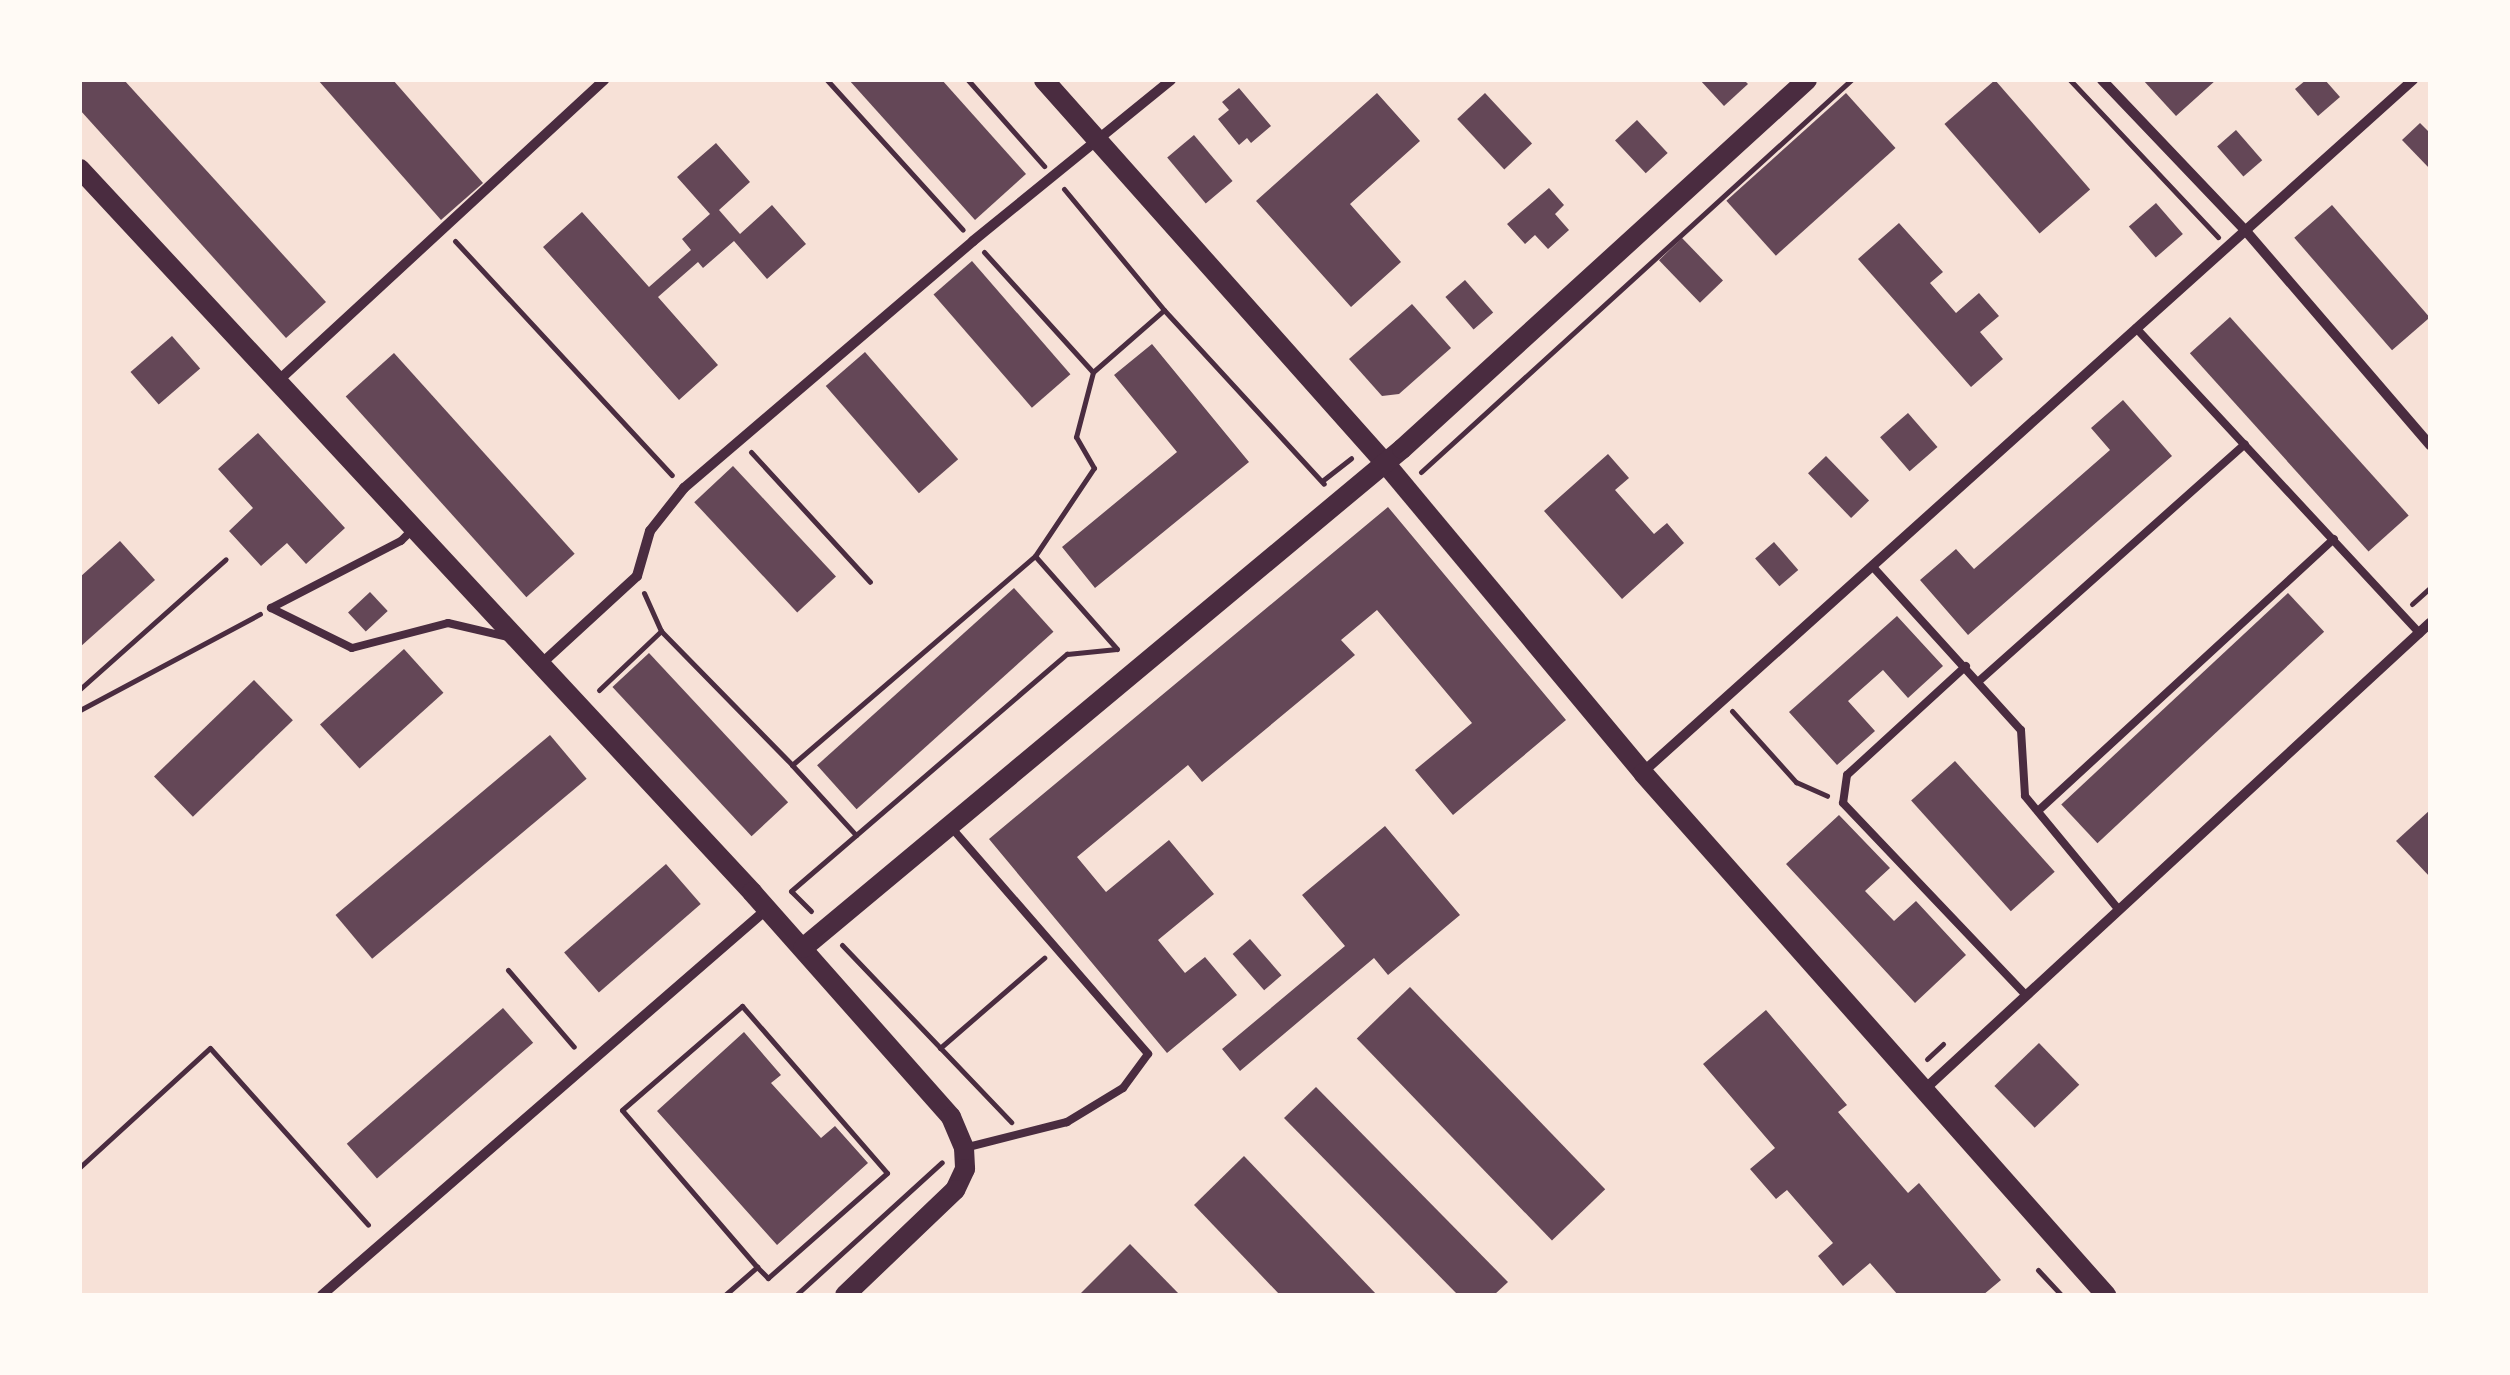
<!DOCTYPE html>
<style>
body{margin:0}
#map{position:relative;width:2510px;height:1375px;overflow:hidden;background:#f7e1d7;font-family:"DM Sans",sans-serif}
div>[style]{position:absolute}
[style*='--x']{left:calc(var(--x)*1px);top:calc(var(--y)*1px);width:calc(var(--w)*1px);rotate:calc(var(--a)*1deg)}
.building>*{inset:0;background:#644757;transform-origin:0 0}
.path>*{height:5px;margin:-2.5px;padding:0 2.5px;transform-origin:2.5px;border-radius:2.5px;background:#4a2c40}
.service>*{height:8px;margin:-4px;padding:0 4px;transform-origin:4px;border-radius:4px;background:#4a2c40}
.minor>*{height:10px;margin:-5px;padding:0 5px;transform-origin:5px;border-radius:5px;background:#4a2c40}
.secondary>*{height:20px;margin:-10px;padding:0 10px;transform-origin:10px;border-radius:10px;background:#4a2c40}
span{translate:-50% -50%;white-space:nowrap;text-align:center;line-height:1.15;-webkit-text-stroke:10px #fffaf5;paint-order:stroke}
.frame{position:absolute;inset:0;border:82px solid #fffaf5;pointer-events:none}
</style>
<div id="map">
<div class="building">
<div style="clip-path:polygon(80px 80px,124px 80px,326px 302px,286px 338px,80px 110px)"></div>
<div style="clip-path:polygon(318px 80px,393px 80px,483px 183px,441px 220px)"></div>
<div style="clip-path:polygon(849px 80px,942px 80px,1026px 174px,975px 220px)"></div>
<div style="clip-path:polygon(1700px 80px,1744px 80px,1748px 84px,1724px 106px)"></div>
<div style="left:1995px;top:80px;width:145px;height:67px;rotate:49deg"></div>
<div style="clip-path:polygon(2143px 80px,2216px 80px,2176px 116px)"></div>
<div style="clip-path:polygon(2306px 80px,2325px 80px,2340px 97px,2318px 116px,2295px 89px)"></div>
<div style="clip-path:polygon(1239px 88px,1271px 126px,1251px 143px,1247px 138px,1239px 145px,1218px 119px,1229px 110px,1222px 102px)"></div>
<div style="clip-path:polygon(1377px 93px,1420px 141px,1350px 204px,1401px 262px,1351px 307px,1256px 201px)"></div>
<div style="left:1485px;top:93px;width:69px;height:38px;rotate:47deg"></div>
<div style="left:1846px;top:93px;width:74px;height:161px;rotate:48deg"></div>
<div style="left:1637px;top:120px;width:45px;height:30px;rotate:47deg"></div>
<div style="clip-path:polygon(2420px 123px,2430px 133px,2430px 169px,2402px 140px)"></div>
<div style="left:2236px;top:130px;width:40px;height:25px;rotate:49deg"></div>
<div style="left:1194px;top:135px;width:60px;height:35px;rotate:50deg"></div>
<div style="clip-path:polygon(716px 143px,750px 182px,719px 210px,740px 234px,772px 205px,806px 244px,767px 279px,734px 241px,703px 268px,698px 262px,658px 297px,718px 365px,679px 400px,543px 247px,582px 212px,649px 287px,691px 250px,682px 239px,710px 214px,677px 177px)"></div>
<div style="clip-path:polygon(1549px 188px,1564px 205px,1555px 214px,1569px 230px,1548px 249px,1535px 235px,1525px 244px,1507px 224px)"></div>
<div style="left:2156px;top:203px;width:41px;height:36px;rotate:49deg"></div>
<div style="left:2332px;top:205px;width:149px;height:50px;rotate:49deg"></div>
<div style="clip-path:polygon(1899px 223px,1943px 272px,1930px 283px,1956px 313px,1979px 293px,1999px 316px,1980px 332px,2003px 359px,1971px 387px,1858px 259px)"></div>
<div style="left:1682px;top:238px;width:59px;height:32px;rotate:46deg"></div>
<div style="left:972px;top:261px;width:150px;height:51px;rotate:49deg"></div>
<div style="left:1465px;top:280px;width:43px;height:26px;rotate:49deg"></div>
<div style="clip-path:polygon(1412px 304px,1451px 348px,1399px 394px,1382px 396px,1349px 359px)"></div>
<div style="left:2230px;top:317px;width:267px;height:54px;rotate:48deg"></div>
<div style="left:172px;top:336px;width:43px;height:55px;rotate:49deg"></div>
<div style="clip-path:polygon(1152px 344px,1249px 462px,1095px 588px,1062px 547px,1177px 452px,1114px 375px)"></div>
<div style="left:865px;top:352px;width:142px;height:52px;rotate:49deg"></div>
<div style="left:394px;top:353px;width:270px;height:65px;rotate:48deg"></div>
<div style="clip-path:polygon(2123px 400px,2172px 456px,1968px 635px,1920px 580px,1956px 549px,1974px 569px,2110px 450px,2091px 428px)"></div>
<div style="left:1908px;top:413px;width:45px;height:37px;rotate:49deg"></div>
<div style="clip-path:polygon(258px 433px,345px 528px,306px 564px,287px 543px,261px 566px,229px 531px,253px 508px,218px 469px)"></div>
<div style="clip-path:polygon(1608px 454px,1629px 478px,1615px 490px,1654px 534px,1667px 523px,1684px 543px,1622px 599px,1544px 511px)"></div>
<div style="left:1826px;top:456px;width:62px;height:25px;rotate:46deg"></div>
<div style="left:733px;top:466px;width:151px;height:53px;rotate:47deg"></div>
<div style="clip-path:polygon(1388px 507px,1566px 720px,1453px 815px,1415px 770px,1472px 723px,1377px 610px,1341px 640px,1355px 655px,1202px 782px,1188px 765px,1077px 857px,1106px 892px,1169px 840px,1214px 894px,1158px 940px,1185px 973px,1205px 957px,1237px 995px,1167px 1053px,989px 839px)"></div>
<div style="clip-path:polygon(120px 541px,155px 580px,80px 647px,80px 577px)"></div>
<div style="left:1774px;top:542px;width:37px;height:25px;rotate:49deg"></div>
<div style="left:1014px;top:588px;width:59px;height:265px;rotate:48deg"></div>
<div style="left:370px;top:592px;width:26px;height:30px;rotate:47deg"></div>
<div style="left:2288px;top:593px;width:53px;height:310px;rotate:47deg"></div>
<div style="clip-path:polygon(1897px 616px,1943px 666px,1908px 698px,1883px 670px,1848px 701px,1875px 731px,1837px 765px,1789px 712px)"></div>
<div style="left:404px;top:649px;width:59px;height:113px;rotate:48deg"></div>
<div style="left:649px;top:653px;width:204px;height:50px;rotate:47deg"></div>
<div style="left:254px;top:680px;width:56px;height:139px;rotate:46deg"></div>
<div style="left:550px;top:735px;width:57px;height:280px;rotate:50deg"></div>
<div style="left:1955px;top:761px;width:149px;height:59px;rotate:48deg"></div>
<div style="clip-path:polygon(2430px 810px,2430px 877px,2396px 841px)"></div>
<div style="clip-path:polygon(1839px 815px,1890px 868px,1865px 891px,1894px 921px,1916px 901px,1966px 955px,1915px 1003px,1786px 864px)"></div>
<div style="clip-path:polygon(1385px 826px,1460px 915px,1388px 975px,1374px 958px,1240px 1071px,1222px 1049px,1345px 946px,1302px 895px)"></div>
<div style="left:666px;top:864px;width:53px;height:135px;rotate:49deg"></div>
<div style="left:1250px;top:939px;width:48px;height:23px;rotate:49deg"></div>
<div style="left:1410px;top:987px;width:281px;height:74px;rotate:46deg"></div>
<div style="left:503px;top:1008px;width:46px;height:207px;rotate:49deg"></div>
<div style="clip-path:polygon(1766px 1010px,1847px 1105px,1838px 1112px,1908px 1193px,1919px 1183px,2001px 1280px,1983px 1295px,1898px 1295px,1870px 1263px,1843px 1286px,1818px 1256px,1833px 1243px,1787px 1190px,1776px 1199px,1750px 1169px,1775px 1148px,1703px 1064px)"></div>
<div style="clip-path:polygon(744px 1032px,781px 1075px,771px 1083px,821px 1138px,835px 1126px,868px 1163px,777px 1245px,657px 1111px)"></div>
<div style="left:2039px;top:1043px;width:58px;height:62px;rotate:46deg"></div>
<div style="clip-path:polygon(1316px 1087px,1508px 1282px,1494px 1295px,1458px 1295px,1284px 1118px)"></div>
<div style="clip-path:polygon(1244px 1156px,1377px 1295px,1280px 1295px,1194px 1205px)"></div>
<div style="clip-path:polygon(1130px 1244px,1180px 1295px,1079px 1295px)"></div>
</div>
<div class="path">
<div style="--x:827;--y:80;--w:202;--a:47.8"></div>
<div style="--x:968;--y:80;--w:115;--a:48.5"></div>
<div style="--x:2070;--y:80;--w:216;--a:46.7"></div>
<div style="--x:1064;--y:189;--w:157;--a:50.4"></div>
<div style="--x:455;--y:241;--w:319;--a:47.2"></div>
<div style="--x:984;--y:252;--w:162;--a:47.8"></div>
<div style="--x:751;--y:452;--w:176;--a:47.5"></div>
<div style="--x:1421;--y:472;--w:582;--a:-42.35"></div>
<div style="--x:1322;--y:481;--w:37;--a:-38"></div>
<div style="--x:1035;--y:556;--w:124;--a:48.6"></div>
<div style="--x:644;--y:593;--w:42;--a:65.9"></div>
<div style="--x:661;--y:631;--w:187;--a:45.6"></div>
<div style="--x:792;--y:765;--w:321;--a:-40.7"></div>
<div style="--x:1035;--y:556;--w:106;--a:-56.2"></div>
<div style="--x:1094;--y:468;--w:36;--a:-120"></div>
<div style="--x:1076;--y:437;--w:67;--a:-75.3"></div>
<div style="--x:1093;--y:372;--w:94;--a:-41.1"></div>
<div style="--x:1164;--y:310;--w:236;--a:47.4"></div>
<div style="--x:2412;--y:604;--w:24;--a:-42"></div>
<div style="--x:80;--y:689;--w:195;--a:-41.7"></div>
<div style="--x:599;--y:690;--w:86;--a:-43.6"></div>
<div style="--x:80;--y:710;--w:204;--a:-28.1"></div>
<div style="--x:1732;--y:711;--w:96;--a:48"></div>
<div style="--x:1796;--y:782;--w:34;--a:24"></div>
<div style="--x:792;--y:765;--w:95;--a:47.6"></div>
<div style="--x:811;--y:911;--w:28;--a:-135"></div>
<div style="--x:791;--y:891;--w:364;--a:-40.7"></div>
<div style="--x:1067;--y:654;--w:50;--a:-5.7"></div>
<div style="--x:842;--y:945;--w:245;--a:46.3"></div>
<div style="--x:508;--y:970;--w:101;--a:49.4"></div>
<div style="--x:940;--y:1048;--w:138;--a:-40.9"></div>
<div style="--x:1927;--y:1059;--w:22;--a:-43"></div>
<div style="--x:80;--y:1167;--w:176;--a:-42.5"></div>
<div style="--x:210;--y:1048;--w:237;--a:48.2"></div>
<div style="--x:2038;--y:1270;--w:34;--a:47"></div>
<div style="--x:725;--y:1295;--w:43;--a:-41.2"></div>
<div style="--x:757;--y:1267;--w:207;--a:-130.7"></div>
<div style="--x:622;--y:1110;--w:159;--a:-40.9"></div>
<div style="--x:742;--y:1006;--w:221;--a:49"></div>
<div style="--x:887;--y:1173;--w:159;--a:138.6"></div>
<div style="--x:768;--y:1278;--w:16;--a:-135"></div>
<div style="--x:796;--y:1295;--w:197;--a:-42.3"></div>
</div>
<div class="service">
<div style="--x:2136;--y:328;--w:417;--a:47.1"></div>
<div style="--x:1873;--y:567;--w:220;--a:47.8"></div>
<div style="--x:2021;--y:730;--w:66;--a:86.5"></div>
<div style="--x:2025;--y:796;--w:146;--a:50.5"></div>
<div style="--x:271;--y:608;--w:90;--a:26.3"></div>
<div style="--x:352;--y:648;--w:99;--a:-14.6"></div>
<div style="--x:448;--y:623;--w:62;--a:13.1"></div>
<div style="--x:271;--y:608;--w:146;--a:-27.3"></div>
<div style="--x:401;--y:541;--w:14;--a:-45"></div>
<div style="--x:1966;--y:666;--w:161;--a:137.5"></div>
<div style="--x:1847;--y:775;--w:28;--a:98"></div>
<div style="--x:1843;--y:803;--w:265;--a:46.4"></div>
<div style="--x:1979;--y:681;--w:356;--a:-41.7"></div>
<div style="--x:2038;--y:811;--w:402;--a:-42.6"></div>
<div style="--x:950;--y:826;--w:302;--a:49"></div>
<div style="--x:1148;--y:1054;--w:42;--a:126.3"></div>
<div style="--x:1123;--y:1088;--w:66;--a:148.7"></div>
<div style="--x:1067;--y:1122;--w:106;--a:165.8"></div>
</div>
<div class="minor">
<div style="--x:2102;--y:80;--w:207;--a:46.4"></div>
<div style="--x:2245;--y:230;--w:284;--a:49.3"></div>
<div style="--x:278;--y:381;--w:444;--a:-42.7"></div>
<div style="--x:541;--y:664;--w:130;--a:-42.5"></div>
<div style="--x:637;--y:576;--w:47;--a:-73.9"></div>
<div style="--x:650;--y:531;--w:55;--a:-51.7"></div>
<div style="--x:684;--y:488;--w:380;--a:-40.5"></div>
<div style="--x:973;--y:241;--w:255;--a:-39.1"></div>
<div style="--x:1643;--y:772;--w:1035;--a:-41.95"></div>
<div style="--x:1926;--y:1088;--w:686;--a:-42.7"></div>
<div style="--x:322;--y:1295;--w:589;--a:-40.94"></div>
</div>
<div class="secondary">
<div style="--x:1044;--y:80;--w:513;--a:48.32"></div>
<div style="--x:1385;--y:463;--w:403;--a:50.2"></div>
<div style="--x:1643;--y:773;--w:698;--a:48.43"></div>
<div style="--x:80;--y:169;--w:987;--a:47.09"></div>
<div style="--x:752;--y:892;--w:300;--a:48.5"></div>
<div style="--x:951;--y:1117;--w:34;--a:67"></div>
<div style="--x:964;--y:1148;--w:21;--a:87"></div>
<div style="--x:965;--y:1169;--w:23;--a:115"></div>
<div style="--x:955;--y:1190;--w:152;--a:136.3"></div>
<div style="--x:803;--y:948;--w:780;--a:-39.8"></div>
<div style="--x:1402;--y:449;--w:548;--a:-42.34"></div>
</div>
<div class="frame"></div>
</div>
